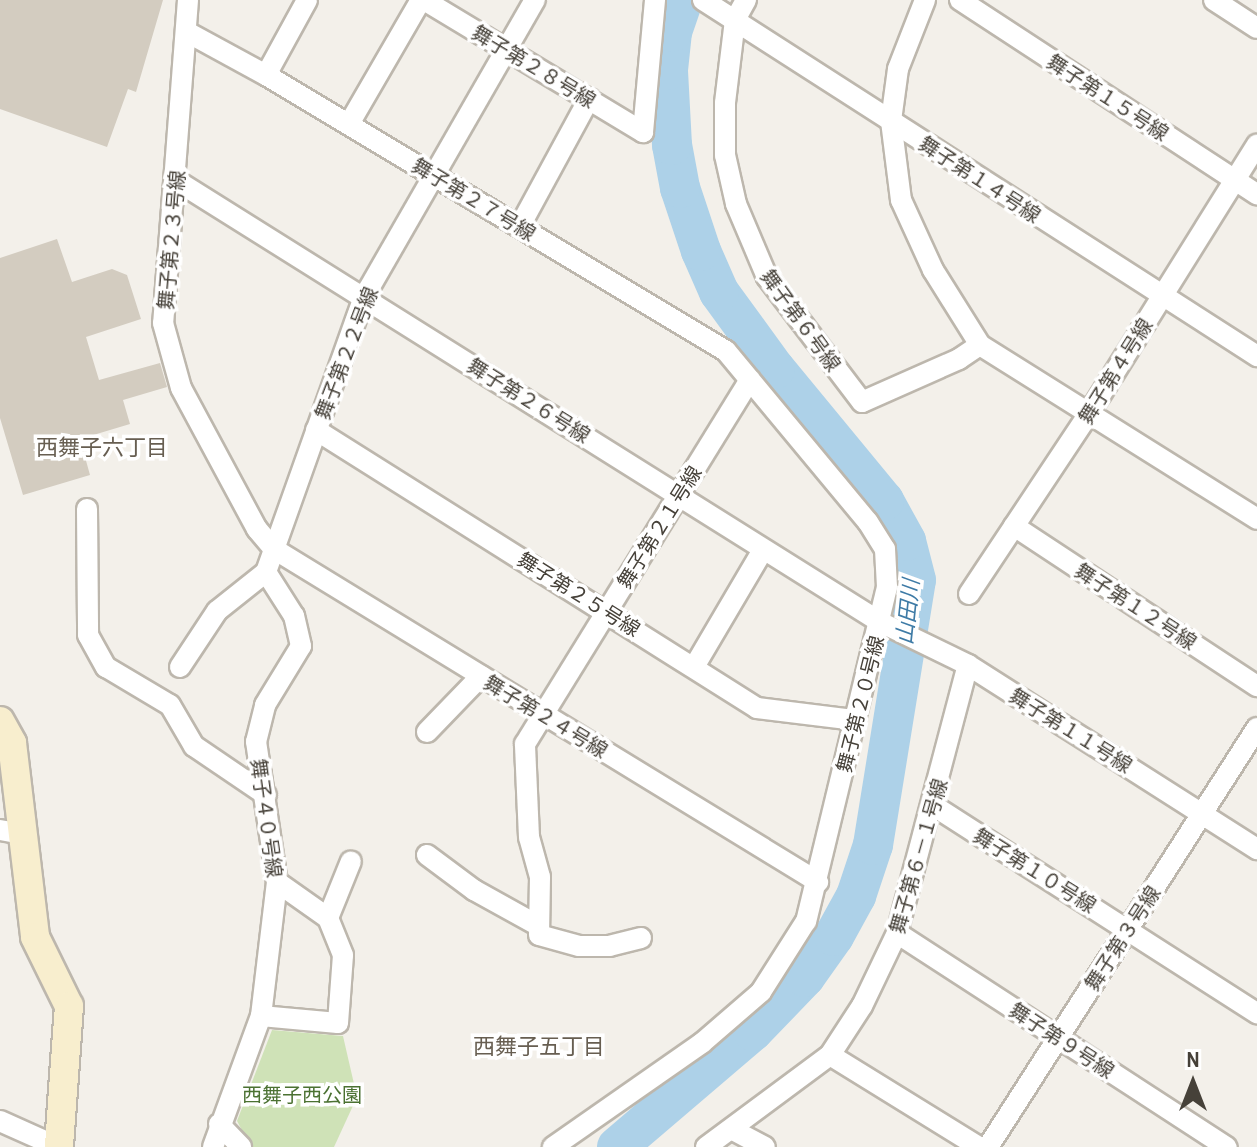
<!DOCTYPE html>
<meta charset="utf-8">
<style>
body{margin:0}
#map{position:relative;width:1257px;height:1147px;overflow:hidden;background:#f3f0ea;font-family:"Archivo Narrow","Noto Sans JP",sans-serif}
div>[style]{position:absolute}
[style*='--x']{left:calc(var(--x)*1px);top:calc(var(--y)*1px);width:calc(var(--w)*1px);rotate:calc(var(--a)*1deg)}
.green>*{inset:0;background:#cfe2b7}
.water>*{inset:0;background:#add1e8}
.river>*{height:40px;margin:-20px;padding:0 20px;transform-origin:20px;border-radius:20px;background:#add1e8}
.building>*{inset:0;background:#d3ccc0}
.roads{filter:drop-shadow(2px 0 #bdb7ad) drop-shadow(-2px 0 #bdb7ad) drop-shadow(0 2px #bdb7ad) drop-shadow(0 -2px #bdb7ad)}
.street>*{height:20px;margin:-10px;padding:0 10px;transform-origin:10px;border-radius:10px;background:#fff}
.secondary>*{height:28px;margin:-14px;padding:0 14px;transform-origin:14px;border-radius:14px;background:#f8eece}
span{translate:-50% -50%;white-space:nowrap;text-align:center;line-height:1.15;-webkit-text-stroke:7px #fff;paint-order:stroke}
.street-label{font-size:20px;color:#464139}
.park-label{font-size:20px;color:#4b7132}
.neighbourhood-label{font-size:22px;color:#675e51}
.water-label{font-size:22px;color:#3e7ba6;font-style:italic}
.north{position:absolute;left:1153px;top:1043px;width:80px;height:80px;-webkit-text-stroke:6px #fff;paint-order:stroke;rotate:0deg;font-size:22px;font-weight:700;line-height:32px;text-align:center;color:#464139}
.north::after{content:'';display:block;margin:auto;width:28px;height:36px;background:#464139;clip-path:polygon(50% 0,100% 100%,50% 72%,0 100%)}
</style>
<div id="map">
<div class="green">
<div style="clip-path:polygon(272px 1030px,343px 1036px,357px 1097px,334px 1147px,251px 1147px,237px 1121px)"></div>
</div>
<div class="water">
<div style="clip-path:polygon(688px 1090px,628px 1147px,605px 1147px)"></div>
</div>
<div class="river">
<div style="--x:617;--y:1147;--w:179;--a:-40.5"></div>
<div style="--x:753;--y:1031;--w:75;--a:-46.1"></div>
<div style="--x:805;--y:977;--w:50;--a:-54.7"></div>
<div style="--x:834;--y:936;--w:46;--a:-61.2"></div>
<div style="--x:856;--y:896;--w:54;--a:-71.6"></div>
<div style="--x:873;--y:845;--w:268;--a:-80.8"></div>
<div style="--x:916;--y:580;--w:40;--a:-104.4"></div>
<div style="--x:906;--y:541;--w:46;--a:-118.8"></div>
<div style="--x:884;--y:501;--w:171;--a:-129.5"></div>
<div style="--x:775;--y:369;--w:95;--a:-126"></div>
<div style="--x:719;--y:292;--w:45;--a:-113.7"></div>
<div style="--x:701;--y:251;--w:66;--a:-108.4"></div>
<div style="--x:680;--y:188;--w:44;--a:-100.5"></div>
<div style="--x:672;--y:145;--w:75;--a:-93.1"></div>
<div style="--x:668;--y:70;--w:38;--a:-84"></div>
<div style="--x:672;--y:32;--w:34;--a:-71"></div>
</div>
<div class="building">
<div style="clip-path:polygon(0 0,163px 0,136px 92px,128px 89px,107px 147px,0 109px)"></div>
<div style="clip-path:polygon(57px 239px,72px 282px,112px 269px,127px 275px,141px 319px,86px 337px,99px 380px,160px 363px,167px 387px,123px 400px,130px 424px,80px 439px,90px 475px,23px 495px,0 418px,0 258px)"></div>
</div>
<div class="roads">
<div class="street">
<div style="--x:188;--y:0;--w:324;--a:94.4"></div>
<div style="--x:163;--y:323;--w:67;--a:74.5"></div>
<div style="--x:181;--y:388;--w:160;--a:61.7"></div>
<div style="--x:257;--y:529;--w:26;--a:50"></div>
<div style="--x:274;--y:549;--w:638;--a:31.47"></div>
<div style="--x:424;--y:0;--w:256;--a:31.1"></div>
<div style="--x:643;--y:132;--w:133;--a:-84.8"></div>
<div style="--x:703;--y:0;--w:659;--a:32.72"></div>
<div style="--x:746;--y:0;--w:23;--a:119"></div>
<div style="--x:735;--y:20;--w:84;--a:96.9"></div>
<div style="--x:725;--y:103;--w:52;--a:90"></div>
<div style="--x:725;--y:155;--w:50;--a:77.3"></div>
<div style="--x:736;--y:204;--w:79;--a:67"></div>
<div style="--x:767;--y:277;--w:157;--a:52.8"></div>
<div style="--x:862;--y:402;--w:106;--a:-23.9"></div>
<div style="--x:959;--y:359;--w:25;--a:-34"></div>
<div style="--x:980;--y:345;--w:327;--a:32.1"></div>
<div style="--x:925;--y:0;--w:74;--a:111.4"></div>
<div style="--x:898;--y:69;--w:52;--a:97.7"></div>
<div style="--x:891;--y:121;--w:80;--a:82.8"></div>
<div style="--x:901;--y:200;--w:77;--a:65.4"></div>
<div style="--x:933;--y:270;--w:89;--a:57.9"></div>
<div style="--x:960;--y:0;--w:355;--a:33.2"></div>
<div style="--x:1214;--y:0;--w:51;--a:33.1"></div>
<div style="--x:187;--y:32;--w:90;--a:28.6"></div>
<div style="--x:266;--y:75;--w:536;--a:30.96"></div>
<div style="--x:726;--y:351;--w:222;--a:50.3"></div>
<div style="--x:868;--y:522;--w:32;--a:58"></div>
<div style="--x:885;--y:549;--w:38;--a:87"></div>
<div style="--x:887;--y:587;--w:344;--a:103.6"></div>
<div style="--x:806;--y:921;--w:84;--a:122.4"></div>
<div style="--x:761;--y:992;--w:78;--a:139.2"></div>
<div style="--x:702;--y:1043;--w:182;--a:145.1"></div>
<div style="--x:266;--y:75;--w:85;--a:-61.3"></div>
<div style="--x:349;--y:124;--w:143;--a:-59.9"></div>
<div style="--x:177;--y:181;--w:830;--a:32.1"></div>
<div style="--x:880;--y:622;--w:98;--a:26"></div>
<div style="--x:968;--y:665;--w:343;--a:32.5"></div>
<div style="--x:520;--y:226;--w:145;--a:-61.5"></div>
<div style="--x:316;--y:430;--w:521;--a:32.23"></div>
<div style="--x:757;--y:708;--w:99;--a:7"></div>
<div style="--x:87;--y:509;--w:126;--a:89.5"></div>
<div style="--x:88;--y:635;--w:37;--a:61"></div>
<div style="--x:106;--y:667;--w:74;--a:30.7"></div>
<div style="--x:170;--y:705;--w:48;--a:59.7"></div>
<div style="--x:194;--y:746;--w:87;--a:34.2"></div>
<div style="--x:1014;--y:526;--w:291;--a:33.4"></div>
<div style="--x:969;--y:594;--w:215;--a:-56.4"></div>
<div style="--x:1088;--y:415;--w:319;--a:-58"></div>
<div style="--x:180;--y:667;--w:67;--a:-56.5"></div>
<div style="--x:217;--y:611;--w:63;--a:-38.5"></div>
<div style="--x:694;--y:667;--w:136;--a:-59.5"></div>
<div style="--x:427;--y:732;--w:78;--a:-46"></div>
<div style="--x:934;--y:806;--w:384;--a:32.7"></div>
<div style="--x:0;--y:830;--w:22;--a:10"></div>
<div style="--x:427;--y:855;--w:59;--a:36.7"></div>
<div style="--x:474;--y:890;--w:74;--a:29"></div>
<div style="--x:328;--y:918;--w:61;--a:-68"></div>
<div style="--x:897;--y:933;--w:393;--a:33"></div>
<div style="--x:641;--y:938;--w:32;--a:166"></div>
<div style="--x:610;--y:946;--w:31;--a:180"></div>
<div style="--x:579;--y:946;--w:41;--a:-164.6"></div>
<div style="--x:539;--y:935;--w:58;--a:-89"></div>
<div style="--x:540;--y:877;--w:41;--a:-105.4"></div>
<div style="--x:529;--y:837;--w:93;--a:-92.5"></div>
<div style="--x:525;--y:744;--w:428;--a:-58.3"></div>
<div style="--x:261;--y:1016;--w:77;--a:5.2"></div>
<div style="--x:338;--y:1023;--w:68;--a:-85.8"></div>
<div style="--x:343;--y:955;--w:40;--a:-112"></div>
<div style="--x:328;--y:918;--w:62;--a:-144.8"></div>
<div style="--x:830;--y:1055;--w:175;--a:31.7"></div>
<div style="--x:0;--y:1121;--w:64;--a:24.1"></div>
<div style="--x:219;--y:1124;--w:32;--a:46"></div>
<div style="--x:733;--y:1130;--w:36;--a:28"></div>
<div style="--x:213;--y:1147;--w:140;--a:-69.9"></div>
<div style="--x:261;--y:1016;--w:135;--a:-83.2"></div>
<div style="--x:277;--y:882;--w:142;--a:-98.5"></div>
<div style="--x:256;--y:742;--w:38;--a:-76"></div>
<div style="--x:265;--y:705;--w:69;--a:-58.6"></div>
<div style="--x:301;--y:646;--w:31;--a:-103"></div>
<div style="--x:294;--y:616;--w:52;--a:-122.5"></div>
<div style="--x:266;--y:572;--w:292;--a:-70.4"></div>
<div style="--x:364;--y:297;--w:343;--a:-60.1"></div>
<div style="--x:706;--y:1147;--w:154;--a:-36.6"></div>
<div style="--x:830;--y:1055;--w:59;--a:-56.9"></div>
<div style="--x:862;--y:1006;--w:81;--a:-64.4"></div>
<div style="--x:897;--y:933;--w:277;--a:-75.2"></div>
<div style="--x:988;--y:1147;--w:498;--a:-57.3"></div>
</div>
<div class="secondary">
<div style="--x:0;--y:721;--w:25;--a:61"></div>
<div style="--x:12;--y:743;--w:195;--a:83.2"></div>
<div style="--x:35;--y:937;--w:77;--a:63.8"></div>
<div style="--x:69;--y:1006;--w:141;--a:94.1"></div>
</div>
</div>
<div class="street-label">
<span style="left:534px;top:66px;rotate:31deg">舞子第２８号線</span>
<span style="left:1108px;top:97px;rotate:33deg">舞子第１５号線</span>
<span style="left:980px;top:179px;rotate:33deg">舞子第１４号線</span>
<span style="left:474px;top:199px;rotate:31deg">舞子第２７号線</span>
<span style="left:171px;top:240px;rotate:-85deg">舞子第２３号線</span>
<span style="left:801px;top:320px;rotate:54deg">舞子第６号線</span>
<span style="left:346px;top:353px;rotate:-69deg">舞子第２２号線</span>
<span style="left:1115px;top:371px;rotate:-58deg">舞子第４号線</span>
<span style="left:529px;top:400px;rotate:32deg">舞子第２６号線</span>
<span style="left:659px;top:527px;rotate:-58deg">舞子第２１号線</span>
<span style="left:579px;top:594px;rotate:32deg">舞子第２５号線</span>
<span style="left:1136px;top:606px;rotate:33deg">舞子第１２号線</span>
<span style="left:860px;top:704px;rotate:-76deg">舞子第２０号線</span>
<span style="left:546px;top:716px;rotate:31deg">舞子第２４号線</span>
<span style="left:1071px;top:730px;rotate:32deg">舞子第１１号線</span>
<span style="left:267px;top:818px;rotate:82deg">舞子４０号線</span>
<span style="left:918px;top:856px;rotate:-74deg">舞子第６－１号線</span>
<span style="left:1035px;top:870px;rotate:32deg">舞子第１０号線</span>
<span style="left:1122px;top:938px;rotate:-57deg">舞子第３号線</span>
<span style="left:1062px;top:1040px;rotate:33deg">舞子第９号線</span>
</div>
<div class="park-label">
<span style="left:302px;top:1094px">西舞子西公園</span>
</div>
<div class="neighbourhood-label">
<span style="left:102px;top:448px">西舞子六丁目</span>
<span style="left:539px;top:1047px">西舞子五丁目</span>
</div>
<div class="water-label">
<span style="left:908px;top:612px;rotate:-84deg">山田川</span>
</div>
<div class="north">N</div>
</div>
